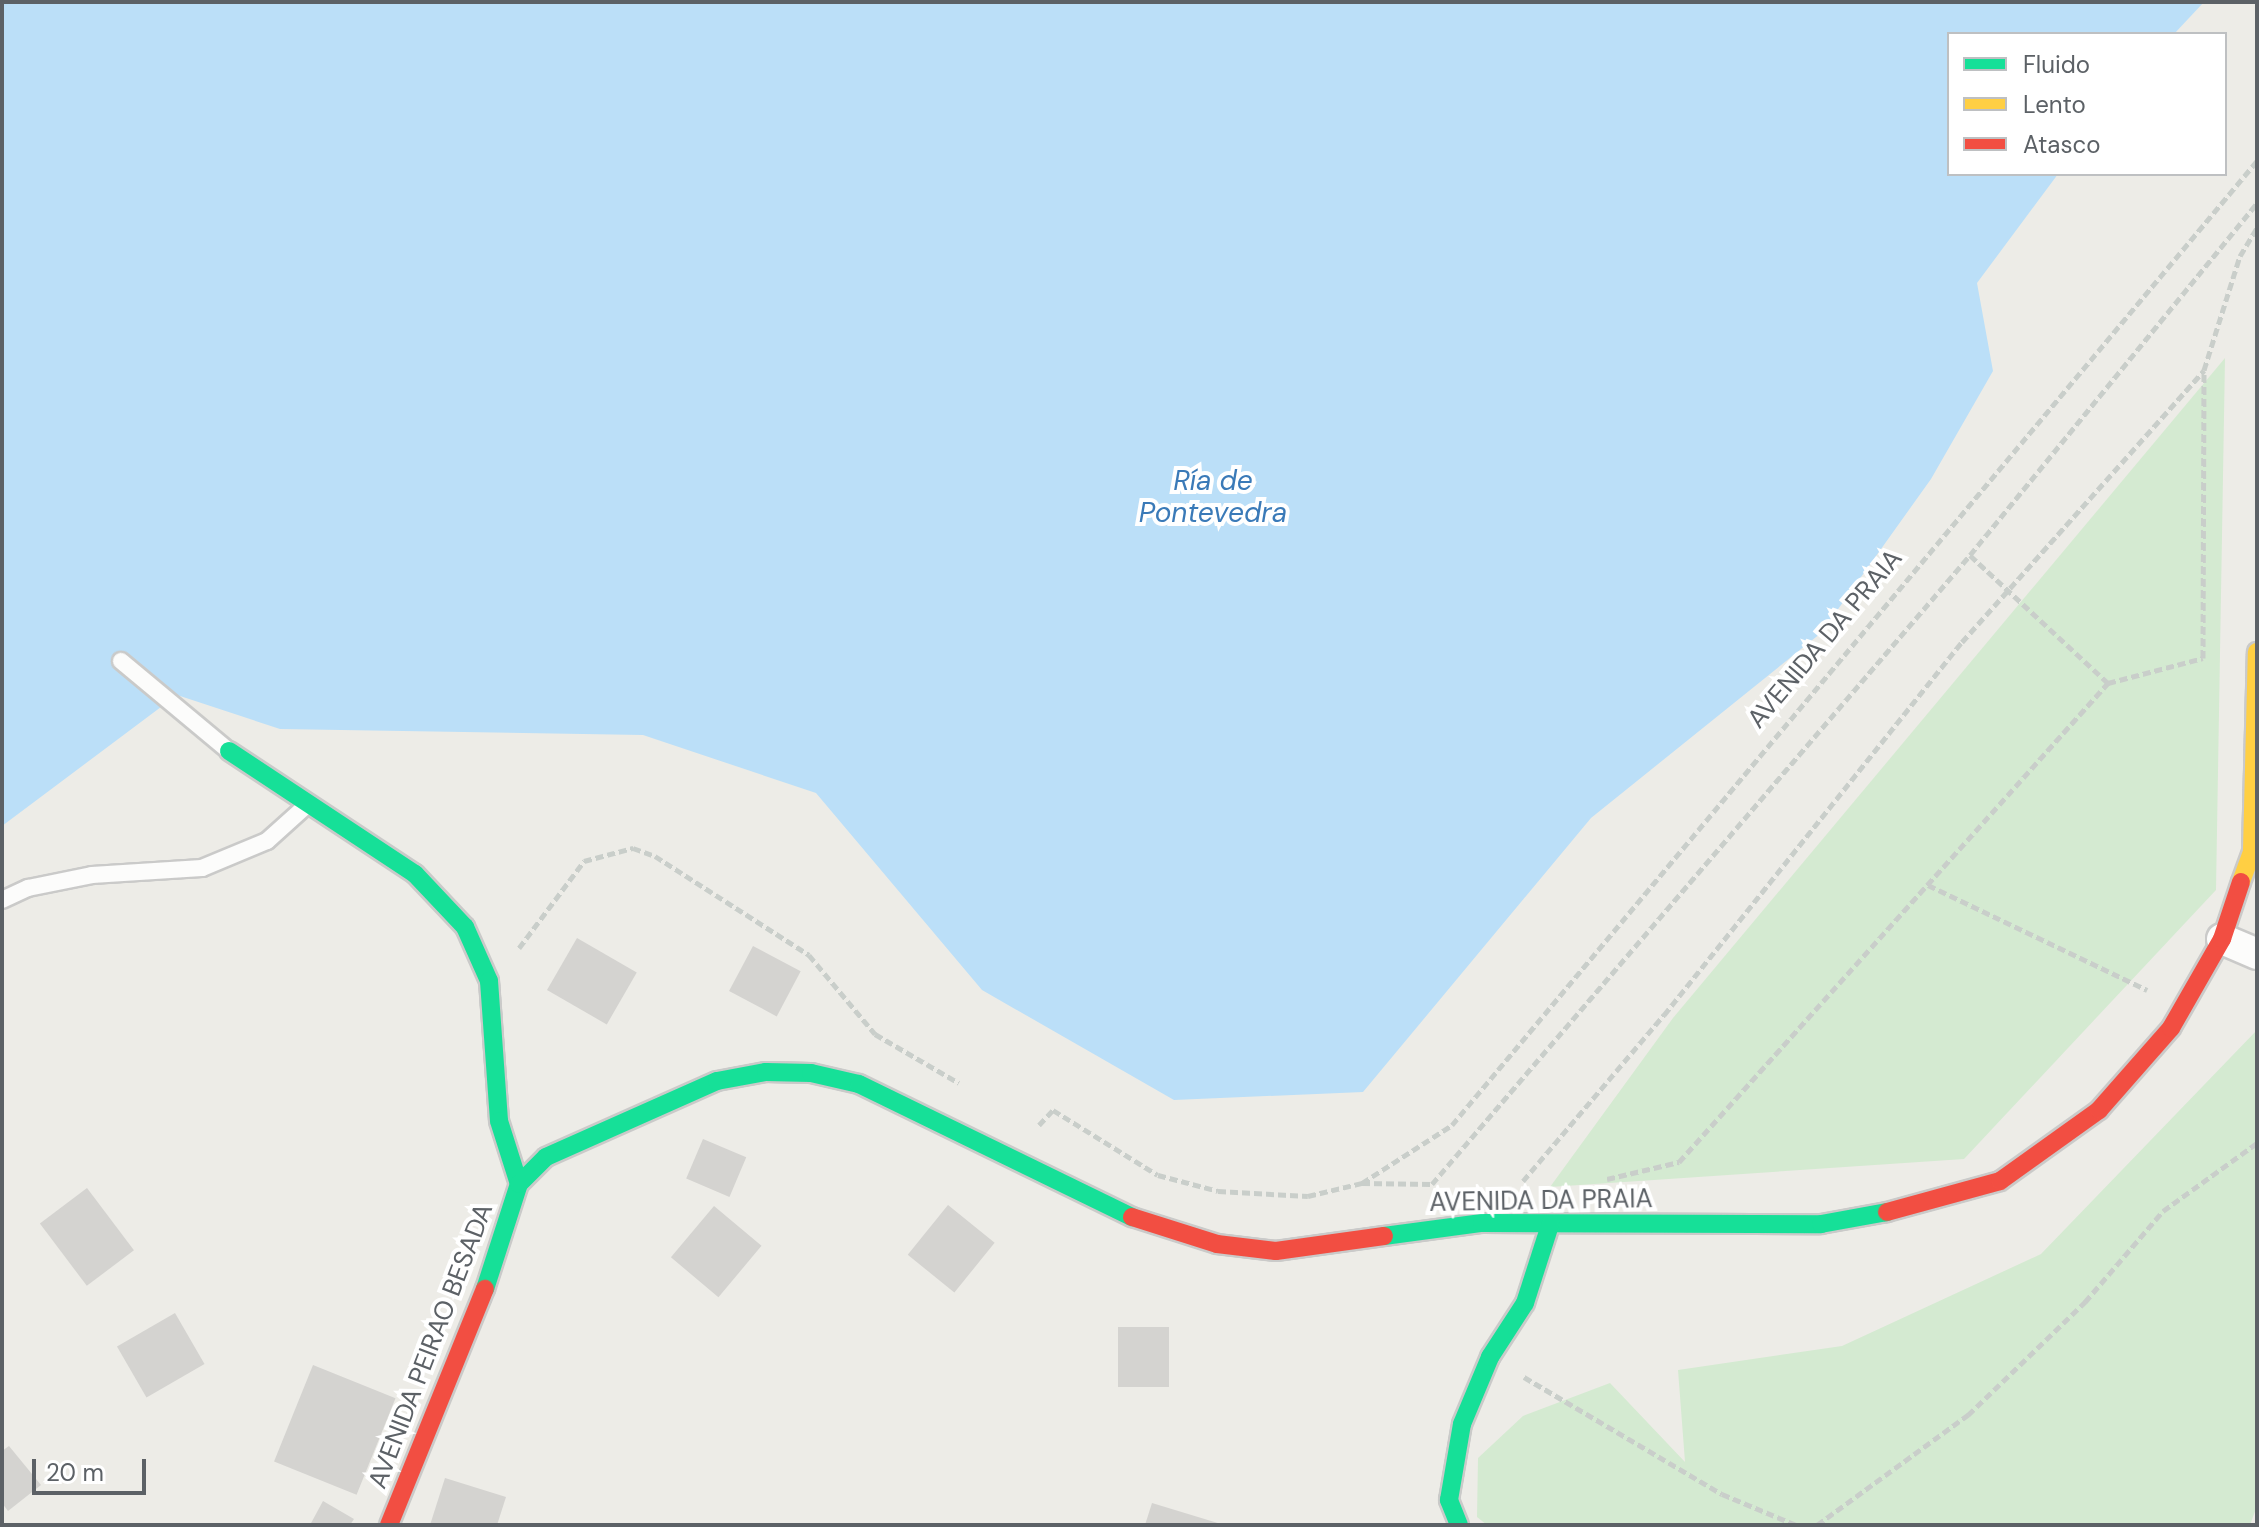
<!DOCTYPE html>
<meta charset="utf-8">
<style>
body{margin:0}
#map{position:relative;width:2259px;height:1527px;overflow:hidden;background:#edece7;font-family:"DM Sans",sans-serif}
div>[style]{position:absolute}
[style*='--x']{left:calc(var(--x)*1px);top:calc(var(--y)*1px);width:calc(var(--w)*1px);rotate:calc(var(--a)*1deg)}
.green>*{inset:0;background:#d4ead1}
.water>*{inset:0;background:#bbdff8}
.building>*{inset:0;background:#d4d3d0;transform-origin:0 0}
.path>*{height:5px;margin-top:-2.5px;transform-origin:0;background:repeating-linear-gradient(90deg,#c9ceca 0 8px,transparent 0 12px)}
.roads{filter:drop-shadow(2px 0 #cacac9) drop-shadow(-2px 0 #cacac9) drop-shadow(0 2px #cacac9) drop-shadow(0 -2px #cacac9)}
.lane>*{height:16px;margin:-8px;padding:0 8px;transform-origin:8px;border-radius:8px;background:#fcfcfb}
.street>*{height:30px;margin:-15px;padding:0 15px;transform-origin:15px;border-radius:15px;background:#fcfcfb}
.fast>*{height:18px;margin:-9px;padding:0 9px;transform-origin:9px;border-radius:9px;background:#16e098}
.slow>*{height:18px;margin:-9px;padding:0 9px;transform-origin:9px;border-radius:9px;background:#ffcf43}
.jam>*{height:18px;margin:-9px;padding:0 9px;transform-origin:9px;border-radius:9px;background:#f24e42}
span{translate:-50% -50%;white-space:nowrap;text-align:center;line-height:1.15;-webkit-text-stroke:8px #fff;paint-order:stroke}
.street-label{font-size:26px;color:#5c6166}
.water-label{font-size:28px;color:#3a7ab8;font-style:italic}
.frame{position:absolute;inset:0;border:4px solid #5c6166;pointer-events:none}
.legend{position:absolute;left:1947px;top:32px;width:280px;height:144px;box-sizing:border-box;background:#fff;border:2px solid #bec0c2;margin:0;padding:10px 14px;list-style:none;font-size:24px;color:#5c6166}
.legend li{display:flex;align-items:center;gap:16px;height:40px}
.legend b{width:40px;border:2px solid #bec0c2}
.scale{position:absolute;left:32px;top:1459px;width:114px;height:36px;box-sizing:border-box;border:4px solid #5c6166;border-top:0;padding-left:10px;font-size:24px;line-height:28px;white-space:nowrap;color:#5c6166;-webkit-text-stroke:6px #fff;paint-order:stroke}
</style>
<div id="map">
<div class="green">
<div style="clip-path:polygon(2225px 358px,2216px 890px,1964px 1159px,1550px 1187px,1673px 1018px)"></div>
<div style="clip-path:polygon(2257px 1030px,2257px 1506px,2250px 1525px,1487px 1525px,1477px 1517px,1478px 1458px,1523px 1416px,1610px 1383px,1685px 1462px,1678px 1370px,1842px 1346px,2041px 1254px)"></div>
</div>
<div class="water">
<div style="clip-path:polygon(2px 2px,2204px 2px,2174px 34px,1949px 34px,1949px 174px,2058px 174px,1977px 283px,1993px 371px,1931px 479px,1821px 633px,1591px 818px,1363px 1092px,1174px 1100px,982px 990px,816px 793px,643px 735px,280px 729px,177px 695px,2px 826px)"></div>
</div>
<div class="building">
<div style="left:577px;top:938px;width:69px;height:60px;rotate:30deg"></div>
<div style="left:753px;top:946px;width:54px;height:51px;rotate:28deg"></div>
<div style="left:703px;top:1139px;width:47px;height:43px;rotate:23deg"></div>
<div style="left:87px;top:1188px;width:78px;height:59px;rotate:53deg"></div>
<div style="left:948px;top:1205px;width:60px;height:64px;rotate:39deg"></div>
<div style="left:714px;top:1206px;width:62px;height:67px;rotate:40deg"></div>
<div style="left:175px;top:1313px;width:59px;height:67px;rotate:60deg"></div>
<div style="left:1118px;top:1327px;width:51px;height:60px"></div>
<div style="left:313px;top:1365px;width:89px;height:104px;rotate:22deg"></div>
<div style="clip-path:polygon(9px 1446px,41px 1485px,8px 1511px,2px 1503px,2px 1451px)"></div>
<div style="clip-path:polygon(445px 1478px,506px 1497px,497px 1525px,430px 1525px)"></div>
<div style="clip-path:polygon(323px 1501px,354px 1519px,350px 1525px,310px 1525px)"></div>
<div style="clip-path:polygon(1152px 1503px,1221px 1524px,1221px 1525px,1145px 1525px)"></div>
</div>
<div class="path">
<div style="--x:2108;--y:683;--w:98;--a:-14.7"></div>
<div style="--x:2203;--y:658;--w:288;--a:-89.8"></div>
<div style="--x:2204;--y:370;--w:120;--a:-72.5"></div>
<div style="--x:2240;--y:256;--w:33;--a:-59"></div>
<div style="--x:1928;--y:885;--w:243;--a:25.6"></div>
<div style="--x:519;--y:948;--w:109;--a:-53.2"></div>
<div style="--x:584;--y:861;--w:51;--a:-14.9"></div>
<div style="--x:633;--y:848;--w:23;--a:20"></div>
<div style="--x:655;--y:856;--w:183;--a:32.7"></div>
<div style="--x:809;--y:955;--w:103;--a:50.1"></div>
<div style="--x:875;--y:1034;--w:97;--a:30.3"></div>
<div style="--x:1039;--y:1125;--w:21;--a:-47"></div>
<div style="--x:1053;--y:1110;--w:123;--a:31.8"></div>
<div style="--x:1158;--y:1175;--w:62;--a:14.9"></div>
<div style="--x:1218;--y:1191;--w:90;--a:3.2"></div>
<div style="--x:1308;--y:1196;--w:56;--a:-13.5"></div>
<div style="--x:1362;--y:1183;--w:107;--a:-32.8"></div>
<div style="--x:1452;--y:1125;--w:1256;--a:-50.14"></div>
<div style="--x:1607;--y:1179;--w:74;--a:-13.3"></div>
<div style="--x:1679;--y:1162;--w:643;--a:-48.15"></div>
<div style="--x:2108;--y:683;--w:188;--a:-137.2"></div>
<div style="--x:1523;--y:1181;--w:218;--a:-49.7"></div>
<div style="--x:1664;--y:1015;--w:477;--a:-51.4"></div>
<div style="--x:1962;--y:642;--w:364;--a:-48.3"></div>
<div style="--x:1362;--y:1183;--w:70;--a:0.8"></div>
<div style="--x:1432;--y:1184;--w:828;--a:-49.46"></div>
<div style="--x:1970;--y:555;--w:454;--a:-50.8"></div>
<div style="--x:1524;--y:1377;--w:230;--a:30.6"></div>
<div style="--x:1722;--y:1494;--w:80;--a:22.7"></div>
<div style="--x:1817;--y:1525;--w:187;--a:-36.1"></div>
<div style="--x:1968;--y:1415;--w:163;--a:-44"></div>
<div style="--x:2085;--y:1302;--w:120;--a:-49.4"></div>
<div style="--x:2163;--y:1211;--w:116;--a:-35.9"></div>
</div>
<div class="roads">
<div class="lane">
<div style="--x:121;--y:661;--w:139;--a:39.8"></div>
<div style="--x:2;--y:900;--w:29;--a:-25"></div>
<div style="--x:28;--y:888;--w:65;--a:-11.5"></div>
<div style="--x:92;--y:875;--w:110;--a:-3.6"></div>
<div style="--x:202;--y:868;--w:70;--a:-22.6"></div>
<div style="--x:267;--y:841;--w:54;--a:-42"></div>
</div>
<div class="street">
<div style="--x:2222;--y:939;--w:38;--a:23"></div>
</div>
<div class="fast">
<div style="--x:229;--y:751;--w:223;--a:33.5"></div>
<div style="--x:415;--y:874;--w:73;--a:46.7"></div>
<div style="--x:465;--y:927;--w:59;--a:66"></div>
<div style="--x:489;--y:981;--w:140;--a:85.9"></div>
<div style="--x:499;--y:1121;--w:66;--a:72.4"></div>
<div style="--x:1384;--y:1236;--w:99;--a:-7.6"></div>
<div style="--x:1482;--y:1223;--w:339;--a:0.2"></div>
<div style="--x:1821;--y:1224;--w:67;--a:-10.3"></div>
<div style="--x:485;--y:1289;--w:110;--a:-72.1"></div>
<div style="--x:519;--y:1184;--w:38;--a:-45"></div>
<div style="--x:546;--y:1157;--w:187;--a:-24"></div>
<div style="--x:717;--y:1081;--w:50;--a:-10.4"></div>
<div style="--x:766;--y:1072;--w:45;--a:1.3"></div>
<div style="--x:811;--y:1073;--w:49;--a:12.9"></div>
<div style="--x:859;--y:1084;--w:304;--a:26"></div>
<div style="--x:1459;--y:1525;--w:27;--a:-112"></div>
<div style="--x:1449;--y:1500;--w:77;--a:-80.3"></div>
<div style="--x:1462;--y:1424;--w:73;--a:-67.3"></div>
<div style="--x:1490;--y:1357;--w:64;--a:-57.1"></div>
<div style="--x:1525;--y:1303;--w:82;--a:-72.2"></div>
</div>
<div class="slow">
<div style="--x:2241;--y:882;--w:33;--a:-70"></div>
<div style="--x:2252;--y:851;--w:199;--a:-88.6"></div>
</div>
<div class="jam">
<div style="--x:1887;--y:1212;--w:117;--a:-15.3"></div>
<div style="--x:2000;--y:1181;--w:122;--a:-35.6"></div>
<div style="--x:2099;--y:1110;--w:109;--a:-48.7"></div>
<div style="--x:2171;--y:1028;--w:103;--a:-60.2"></div>
<div style="--x:2222;--y:939;--w:60;--a:-71.6"></div>
<div style="--x:1132;--y:1217;--w:89;--a:17.6"></div>
<div style="--x:1217;--y:1244;--w:59;--a:6.8"></div>
<div style="--x:1276;--y:1251;--w:109;--a:-7.9"></div>
<div style="--x:389;--y:1525;--w:255;--a:-67.9"></div>
</div>
</div>
<div class="street-label">
<span style="left:1825px;top:639px;rotate:-50deg">AVENIDA DA PRAIA</span>
<span style="left:1541px;top:1201px;rotate:-1deg">AVENIDA DA PRAIA</span>
<span style="left:431px;top:1346px;rotate:-69deg">AVENIDA PEIRAO BESADA</span>
</div>
<div class="water-label">
<span style="left:1213px;top:497px">Ría de<br>Pontevedra</span>
</div>
<div class="frame"></div>
<ul class="legend">
<li><b style="height:10px;background:#16e098"></b>Fluido</li>
<li><b style="height:10px;background:#ffcf43"></b>Lento</li>
<li><b style="height:10px;background:#f24e42"></b>Atasco</li>
</ul>
<div class="scale">20 m</div>
</div>
